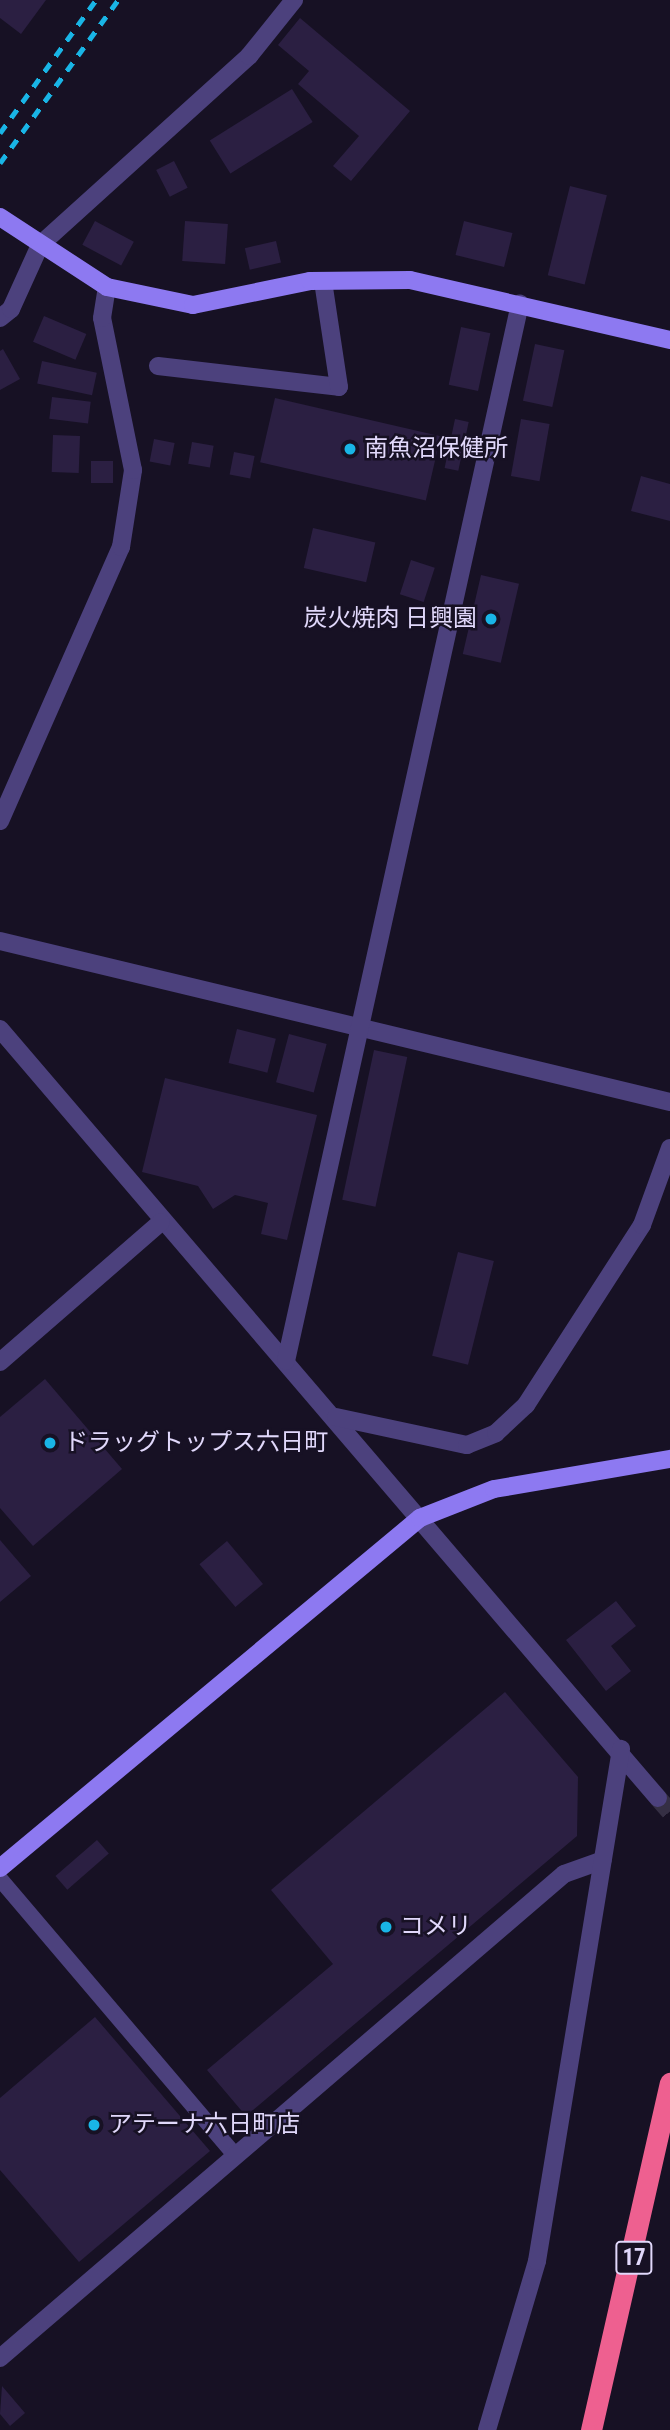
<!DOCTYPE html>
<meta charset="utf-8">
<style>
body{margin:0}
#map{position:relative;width:670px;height:2430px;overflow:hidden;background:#171124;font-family:"Roboto Condensed","Noto Sans JP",sans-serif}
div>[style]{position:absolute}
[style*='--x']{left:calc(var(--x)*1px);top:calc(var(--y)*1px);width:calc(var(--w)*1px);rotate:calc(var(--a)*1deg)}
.building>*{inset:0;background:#2b1f42;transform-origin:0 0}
.street-tunnel>*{height:18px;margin-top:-9px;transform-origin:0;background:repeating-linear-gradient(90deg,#352f44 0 18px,transparent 0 27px)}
.lane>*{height:16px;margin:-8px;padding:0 8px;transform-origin:8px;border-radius:8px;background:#4c417d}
.street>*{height:18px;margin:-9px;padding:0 9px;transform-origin:9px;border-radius:9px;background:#4c417d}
.secondary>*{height:18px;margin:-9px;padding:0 9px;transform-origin:9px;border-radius:9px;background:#8d79f1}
.highway>*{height:21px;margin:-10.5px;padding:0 10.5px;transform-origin:10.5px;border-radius:10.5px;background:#ee6090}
.rail>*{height:5px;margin-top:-2.5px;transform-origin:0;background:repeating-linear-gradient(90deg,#19b5e6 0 10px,transparent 0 19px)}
.dots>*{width:19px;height:19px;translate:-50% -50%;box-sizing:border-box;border:4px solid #171124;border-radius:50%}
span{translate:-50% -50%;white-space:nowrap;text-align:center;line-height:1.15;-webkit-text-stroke:5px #171124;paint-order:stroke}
.shield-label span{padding:2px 5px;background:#171124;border:2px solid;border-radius:5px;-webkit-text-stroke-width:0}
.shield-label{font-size:23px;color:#e1d8fb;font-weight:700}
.poi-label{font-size:24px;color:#e1d8fb}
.left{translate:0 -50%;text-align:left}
.right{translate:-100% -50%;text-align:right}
</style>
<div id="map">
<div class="building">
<div style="clip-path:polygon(0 0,46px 0,21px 34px,0 18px)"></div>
<div style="clip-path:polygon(300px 18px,410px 111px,351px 181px,333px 166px,359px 136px,298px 84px,309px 71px,278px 45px)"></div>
<div style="left:292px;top:89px;width:39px;height:97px;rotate:58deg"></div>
<div style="left:174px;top:161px;width:30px;height:20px;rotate:63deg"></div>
<div style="left:570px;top:186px;width:38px;height:92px;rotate:14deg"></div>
<div style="left:95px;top:221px;width:44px;height:27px;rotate:28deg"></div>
<div style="left:185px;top:221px;width:43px;height:40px;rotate:4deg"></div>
<div style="left:464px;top:221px;width:50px;height:35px;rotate:14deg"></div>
<div style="left:276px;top:241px;width:22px;height:32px;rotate:77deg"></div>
<div style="left:44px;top:316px;width:46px;height:28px;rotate:23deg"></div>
<div style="left:461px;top:327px;width:30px;height:59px;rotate:12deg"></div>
<div style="left:535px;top:344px;width:30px;height:58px;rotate:12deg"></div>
<div style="clip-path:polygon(3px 349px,20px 379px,0 390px,0 351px)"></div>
<div style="left:42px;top:361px;width:56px;height:23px;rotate:12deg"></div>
<div style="left:52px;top:397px;width:39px;height:22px;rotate:7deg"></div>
<div style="left:275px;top:398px;width:170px;height:66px;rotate:13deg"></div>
<div style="left:455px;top:419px;width:14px;height:50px;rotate:12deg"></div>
<div style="left:521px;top:419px;width:29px;height:58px;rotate:10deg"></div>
<div style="left:53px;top:435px;width:27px;height:37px;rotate:2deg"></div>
<div style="left:154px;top:439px;width:21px;height:23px;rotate:11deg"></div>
<div style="left:192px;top:442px;width:22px;height:22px;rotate:10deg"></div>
<div style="left:234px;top:452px;width:21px;height:23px;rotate:11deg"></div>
<div style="left:91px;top:461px;width:22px;height:22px"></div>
<div style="clip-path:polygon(641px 476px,670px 484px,670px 521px,631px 511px)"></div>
<div style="left:313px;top:528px;width:64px;height:41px;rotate:13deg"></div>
<div style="left:411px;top:560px;width:25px;height:36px;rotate:18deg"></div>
<div style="left:481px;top:575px;width:39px;height:81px;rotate:13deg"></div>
<div style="left:237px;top:1029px;width:40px;height:35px;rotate:14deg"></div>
<div style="left:289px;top:1034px;width:39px;height:50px;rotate:15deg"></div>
<div style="left:374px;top:1050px;width:34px;height:153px;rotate:12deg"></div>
<div style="clip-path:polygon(165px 1078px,317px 1115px,287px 1240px,261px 1234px,268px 1203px,235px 1195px,213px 1209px,198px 1186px,142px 1172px)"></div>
<div style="left:458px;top:1252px;width:37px;height:107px;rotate:14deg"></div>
<div style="clip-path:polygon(45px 1379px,122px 1469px,33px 1546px,0 1508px,0 1417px)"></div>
<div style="clip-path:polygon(0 1540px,31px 1576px,0 1602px)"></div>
<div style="left:227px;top:1541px;width:56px;height:36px;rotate:50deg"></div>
<div style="clip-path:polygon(616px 1601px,636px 1626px,611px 1646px,631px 1671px,606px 1691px,566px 1640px)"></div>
<div style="clip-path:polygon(505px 1692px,578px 1777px,577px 1836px,246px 2116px,207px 2070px,333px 1964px,271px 1890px)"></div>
<div style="left:97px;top:1840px;width:18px;height:55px;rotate:49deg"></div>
<div style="clip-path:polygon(95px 2017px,210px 2151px,79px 2262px,0 2170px,0 2098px)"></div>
<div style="clip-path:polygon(2px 2386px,25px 2413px,10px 2426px,0 2414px)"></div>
</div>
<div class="street-tunnel">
<div style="--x:658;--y:1798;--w:18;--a:49"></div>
</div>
<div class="lane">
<div style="--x:0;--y:1879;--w:362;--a:49.6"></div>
</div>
<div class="street">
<div style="--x:0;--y:318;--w:14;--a:-39"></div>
<div style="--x:11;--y:309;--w:70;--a:-65.6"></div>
<div style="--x:40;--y:245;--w:282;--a:-42.1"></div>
<div style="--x:249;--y:56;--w:72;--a:-51.2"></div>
<div style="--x:158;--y:366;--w:182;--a:6.6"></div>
<div style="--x:339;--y:387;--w:107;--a:-98.6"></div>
<div style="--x:0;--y:821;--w:300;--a:-66.2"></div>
<div style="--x:121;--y:547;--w:78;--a:-81.1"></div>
<div style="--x:133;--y:470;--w:155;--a:-101.5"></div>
<div style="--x:102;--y:318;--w:31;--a:-81"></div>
<div style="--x:0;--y:941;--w:689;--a:13.51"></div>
<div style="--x:0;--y:1029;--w:1012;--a:49.45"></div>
<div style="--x:286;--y:1361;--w:1083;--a:-77.52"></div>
<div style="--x:0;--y:1362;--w:213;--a:-41"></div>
<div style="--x:336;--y:1417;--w:134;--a:12.1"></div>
<div style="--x:467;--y:1445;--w:31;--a:-22"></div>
<div style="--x:496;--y:1433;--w:41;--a:-43"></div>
<div style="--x:526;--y:1405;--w:214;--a:-57.2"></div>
<div style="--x:642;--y:1225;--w:82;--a:-70"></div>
<div style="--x:0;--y:2358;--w:743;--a:-40.63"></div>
<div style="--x:564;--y:1874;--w:41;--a:-19.7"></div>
<div style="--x:487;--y:2430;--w:176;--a:-73.5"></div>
<div style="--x:537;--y:2261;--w:519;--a:-80.68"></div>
</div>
<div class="secondary">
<div style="--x:0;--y:217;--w:128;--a:33.2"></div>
<div style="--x:107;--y:287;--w:88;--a:11.8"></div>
<div style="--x:193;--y:305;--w:119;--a:-11.6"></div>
<div style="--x:310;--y:281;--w:100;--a:-0.6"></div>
<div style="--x:410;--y:280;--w:267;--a:13"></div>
<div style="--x:0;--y:1868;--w:547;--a:-39.81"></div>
<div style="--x:420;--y:1518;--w:79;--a:-21.4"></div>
<div style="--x:494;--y:1489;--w:179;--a:-9.7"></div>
</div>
<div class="highway">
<div style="--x:591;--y:2430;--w:356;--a:-77.2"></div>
</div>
<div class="rail">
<div style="--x:0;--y:133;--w:164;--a:-54.2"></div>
<div style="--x:0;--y:163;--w:201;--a:-54.1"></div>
</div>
<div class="dots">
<div style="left:350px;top:449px;background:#19b5e6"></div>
<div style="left:491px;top:619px;background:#19b5e6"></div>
<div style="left:50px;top:1443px;background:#19b5e6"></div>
<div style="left:386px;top:1927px;background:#19b5e6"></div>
<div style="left:94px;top:2125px;background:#19b5e6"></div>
</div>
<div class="shield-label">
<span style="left:634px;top:2258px">17</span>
</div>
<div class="poi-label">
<span class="left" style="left:364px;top:449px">南魚沼保健所</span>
<span class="right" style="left:477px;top:619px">炭火焼肉 日興園</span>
<span class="left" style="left:64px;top:1443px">ドラッグトップス六日町</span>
<span class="left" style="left:400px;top:1927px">コメリ</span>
<span class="left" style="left:108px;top:2125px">アテーナ六日町店</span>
</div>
</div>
